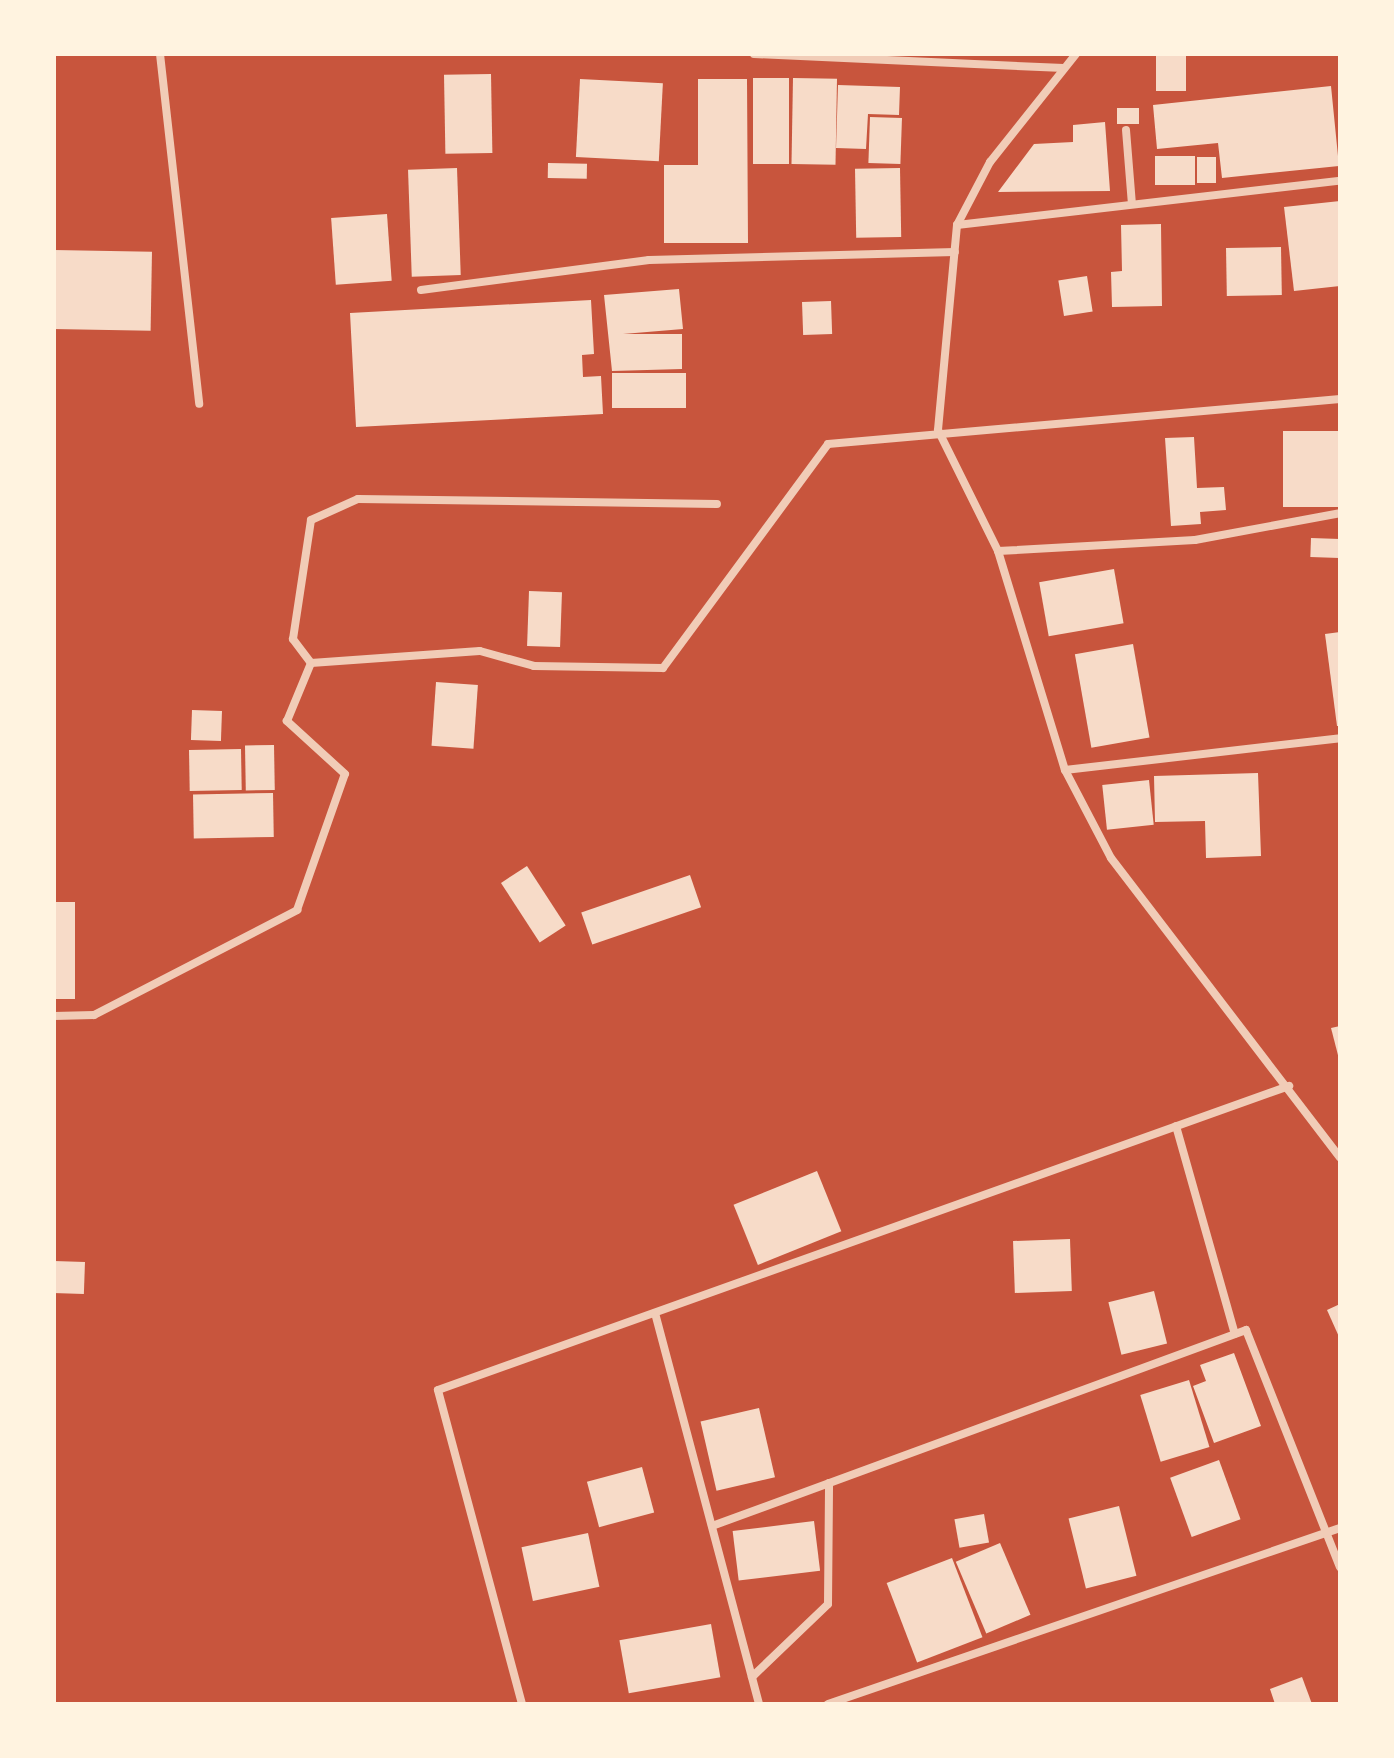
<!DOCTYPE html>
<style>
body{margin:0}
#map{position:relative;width:1394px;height:1758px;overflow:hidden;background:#c8553d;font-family:"Nunito Sans",sans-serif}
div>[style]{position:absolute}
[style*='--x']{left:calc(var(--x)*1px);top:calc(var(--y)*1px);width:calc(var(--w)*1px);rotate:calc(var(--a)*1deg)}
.building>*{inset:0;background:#f7dbc8;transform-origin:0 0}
.minor>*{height:8px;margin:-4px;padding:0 4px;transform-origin:4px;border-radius:4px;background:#f1ccb7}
span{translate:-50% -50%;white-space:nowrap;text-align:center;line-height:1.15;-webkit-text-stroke:8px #fff3e0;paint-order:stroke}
.frame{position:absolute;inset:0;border:56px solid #fff3e0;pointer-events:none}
</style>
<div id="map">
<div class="building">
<div style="left:1156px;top:54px;width:30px;height:37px"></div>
<div style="left:491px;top:74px;width:79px;height:47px;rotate:89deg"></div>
<div style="left:753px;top:78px;width:36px;height:86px"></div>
<div style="left:793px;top:78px;width:44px;height:86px;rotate:1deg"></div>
<div style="left:580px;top:79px;width:83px;height:78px;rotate:3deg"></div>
<div style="clip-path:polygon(698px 79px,747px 79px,748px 243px,664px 243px,664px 165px,698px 165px)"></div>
<div style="clip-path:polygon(838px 85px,900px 87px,899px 115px,868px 114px,866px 149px,836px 148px)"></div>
<div style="clip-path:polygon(1331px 86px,1339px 166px,1222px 178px,1218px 143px,1157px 149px,1153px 105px)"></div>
<div style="left:1117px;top:108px;width:22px;height:16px"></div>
<div style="left:870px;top:117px;width:32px;height:46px;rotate:2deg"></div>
<div style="clip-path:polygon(1105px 122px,1110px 191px,998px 192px,1034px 144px,1073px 142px,1073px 125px)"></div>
<div style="left:1195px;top:156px;width:29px;height:40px;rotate:90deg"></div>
<div style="left:1197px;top:157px;width:19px;height:26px"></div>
<div style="left:548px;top:163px;width:39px;height:15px;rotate:1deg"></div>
<div style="left:457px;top:168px;width:107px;height:49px;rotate:88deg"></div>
<div style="left:900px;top:168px;width:69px;height:45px;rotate:89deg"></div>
<div style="clip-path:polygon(1340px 201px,1340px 286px,1294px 291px,1284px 207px)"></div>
<div style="left:387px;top:214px;width:67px;height:56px;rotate:86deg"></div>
<div style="clip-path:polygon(1161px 224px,1162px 306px,1112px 307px,1111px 272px,1122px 271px,1121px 225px)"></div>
<div style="left:1281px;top:247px;width:48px;height:55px;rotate:89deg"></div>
<div style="left:54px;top:250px;width:98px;height:79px;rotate:1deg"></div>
<div style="left:1087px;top:276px;width:36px;height:29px;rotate:81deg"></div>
<div style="clip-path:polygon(679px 289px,683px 329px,623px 334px,682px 334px,682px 369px,612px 371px,604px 295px)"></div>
<div style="clip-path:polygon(591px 300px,594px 354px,582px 355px,583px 377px,601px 376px,603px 414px,356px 427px,350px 313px)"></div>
<div style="left:831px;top:301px;width:33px;height:29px;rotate:88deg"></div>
<div style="left:686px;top:373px;width:35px;height:74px;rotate:90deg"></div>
<div style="left:1340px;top:431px;width:76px;height:57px;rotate:90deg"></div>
<div style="clip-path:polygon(1194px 437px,1197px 488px,1224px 487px,1226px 510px,1200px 512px,1201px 524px,1171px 526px,1165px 438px)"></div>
<div style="left:1311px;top:538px;width:29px;height:19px;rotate:2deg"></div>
<div style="left:1114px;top:569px;width:55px;height:76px;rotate:80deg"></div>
<div style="left:529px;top:591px;width:33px;height:55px;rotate:2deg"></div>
<div style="clip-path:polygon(1340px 632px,1340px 726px,1337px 726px,1325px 634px)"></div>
<div style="left:1133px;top:644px;width:95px;height:59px;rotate:80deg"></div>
<div style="left:436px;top:682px;width:42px;height:64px;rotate:4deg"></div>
<div style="left:192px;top:710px;width:30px;height:30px;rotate:2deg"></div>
<div style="left:274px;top:745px;width:45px;height:29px;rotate:89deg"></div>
<div style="left:241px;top:749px;width:41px;height:52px;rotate:89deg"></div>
<div style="clip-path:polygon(1258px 773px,1261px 856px,1206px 858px,1205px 821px,1155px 822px,1154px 776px)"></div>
<div style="left:1149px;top:780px;width:45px;height:47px;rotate:84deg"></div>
<div style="left:273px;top:793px;width:44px;height:80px;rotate:89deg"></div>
<div style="left:527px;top:866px;width:71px;height:31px;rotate:57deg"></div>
<div style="left:690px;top:875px;width:34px;height:115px;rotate:71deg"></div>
<div style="left:54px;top:902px;width:21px;height:97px"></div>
<div style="clip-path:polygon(1340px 1026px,1340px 1058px,1339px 1059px,1331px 1028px)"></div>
<div style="left:817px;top:1171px;width:65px;height:90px;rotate:68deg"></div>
<div style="left:1070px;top:1239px;width:52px;height:57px;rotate:88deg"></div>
<div style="left:54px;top:1261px;width:31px;height:32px;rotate:2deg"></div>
<div style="left:1154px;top:1291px;width:54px;height:47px;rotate:76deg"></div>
<div style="clip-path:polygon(1340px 1304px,1340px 1339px,1327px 1310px)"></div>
<div style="clip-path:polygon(1234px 1353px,1261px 1426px,1214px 1443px,1193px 1386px,1206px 1381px,1200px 1365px)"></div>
<div style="left:1189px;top:1380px;width:70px;height:51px;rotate:73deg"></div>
<div style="left:759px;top:1408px;width:71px;height:60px;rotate:77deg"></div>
<div style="left:1219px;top:1460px;width:63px;height:52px;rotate:70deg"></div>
<div style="left:642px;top:1467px;width:47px;height:57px;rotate:75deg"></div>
<div style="left:1119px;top:1506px;width:72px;height:52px;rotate:76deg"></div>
<div style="left:984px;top:1514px;width:29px;height:30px;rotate:80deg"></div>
<div style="left:814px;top:1521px;width:50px;height:82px;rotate:83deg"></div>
<div style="left:588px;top:1533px;width:55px;height:68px;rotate:78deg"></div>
<div style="left:1000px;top:1543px;width:78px;height:48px;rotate:67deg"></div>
<div style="left:952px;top:1558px;width:85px;height:70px;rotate:69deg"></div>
<div style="left:711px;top:1624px;width:54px;height:93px;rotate:80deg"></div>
<div style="clip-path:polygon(1302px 1677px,1312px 1704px,1275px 1704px,1270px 1689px)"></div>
</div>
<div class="minor">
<div style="--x:160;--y:54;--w:352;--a:83.6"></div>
<div style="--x:754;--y:54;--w:310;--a:2.6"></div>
<div style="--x:1076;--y:54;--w:138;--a:128.5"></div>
<div style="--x:990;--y:162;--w:71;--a:117.6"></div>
<div style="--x:957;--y:225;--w:206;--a:95.3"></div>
<div style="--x:938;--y:430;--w:135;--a:63.6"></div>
<div style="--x:998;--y:551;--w:229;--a:73"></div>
<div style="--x:1065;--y:770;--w:99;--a:62.4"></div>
<div style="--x:1111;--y:858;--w:377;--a:52.6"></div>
<div style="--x:1126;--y:130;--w:74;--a:85.4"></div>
<div style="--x:957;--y:225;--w:386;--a:-6.6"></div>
<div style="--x:421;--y:290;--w:230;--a:-7.5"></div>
<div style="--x:649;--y:260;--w:306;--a:-1.5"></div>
<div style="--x:998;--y:551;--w:197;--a:-3.2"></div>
<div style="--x:1195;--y:540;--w:147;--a:-10.5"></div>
<div style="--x:311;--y:663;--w:169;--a:-4.1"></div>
<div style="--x:480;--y:651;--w:56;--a:15.5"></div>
<div style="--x:534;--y:666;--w:129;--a:0.9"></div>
<div style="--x:663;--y:668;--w:278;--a:-53.6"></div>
<div style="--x:828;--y:444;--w:514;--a:-5.02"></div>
<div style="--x:1065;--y:770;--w:277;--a:-6.6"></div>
<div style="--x:54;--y:1016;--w:40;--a:-1.4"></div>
<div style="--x:94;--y:1015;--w:229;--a:-27.3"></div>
<div style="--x:297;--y:910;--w:144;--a:-70.6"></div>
<div style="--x:345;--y:774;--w:79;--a:-137.6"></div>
<div style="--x:287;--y:721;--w:63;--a:-67.5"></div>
<div style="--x:311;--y:663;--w:30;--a:-127"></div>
<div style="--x:293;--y:639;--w:120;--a:-81.4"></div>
<div style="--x:311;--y:520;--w:51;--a:-24.1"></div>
<div style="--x:358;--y:499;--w:359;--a:0.8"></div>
<div style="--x:1176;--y:1126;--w:216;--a:74.2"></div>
<div style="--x:655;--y:1313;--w:405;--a:75.1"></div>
<div style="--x:712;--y:1526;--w:569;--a:-20.16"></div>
<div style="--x:1246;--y:1330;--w:255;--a:68.4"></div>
<div style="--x:752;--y:1677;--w:105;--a:-43.8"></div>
<div style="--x:828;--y:1604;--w:121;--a:-89.5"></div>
<div style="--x:522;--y:1704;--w:325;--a:-105"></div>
<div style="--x:438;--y:1390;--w:904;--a:-19.66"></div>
<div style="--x:828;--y:1704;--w:541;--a:-18.97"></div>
</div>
<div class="frame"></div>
</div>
